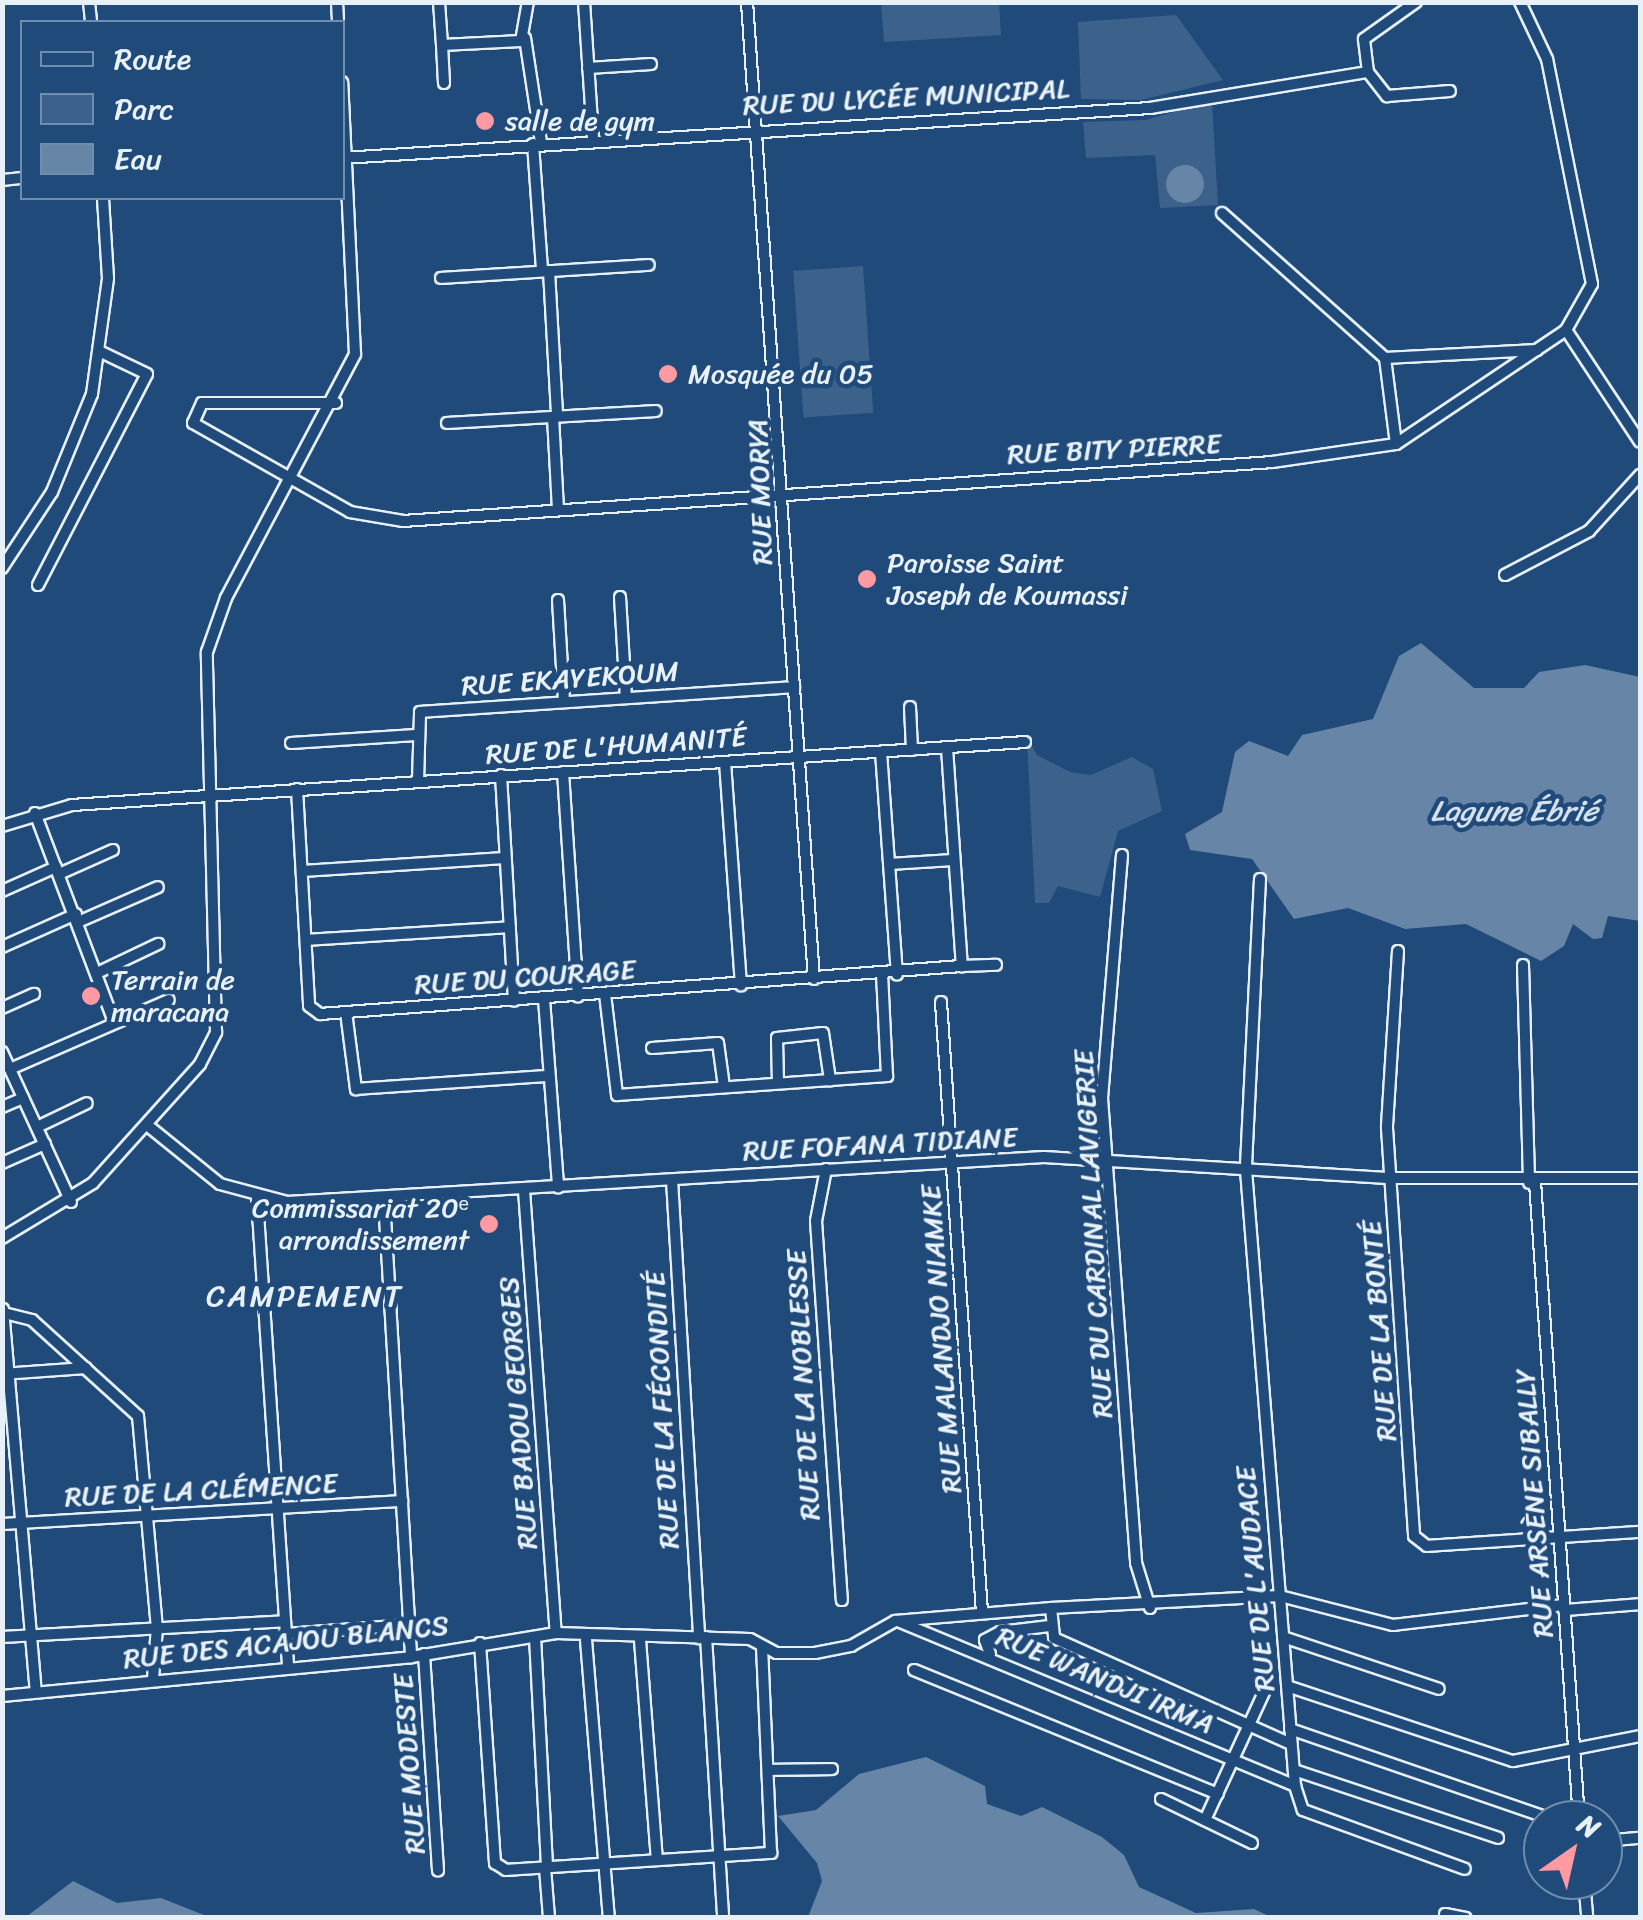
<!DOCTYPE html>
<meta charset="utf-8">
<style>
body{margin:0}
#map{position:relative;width:1643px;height:1920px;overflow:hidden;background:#1f4a7a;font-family:Sriracha,sans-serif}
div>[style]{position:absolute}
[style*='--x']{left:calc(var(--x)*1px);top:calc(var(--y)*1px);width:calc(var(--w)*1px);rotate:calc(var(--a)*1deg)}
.green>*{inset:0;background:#3c628c;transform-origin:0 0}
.water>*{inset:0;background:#6685a7}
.round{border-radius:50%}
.roads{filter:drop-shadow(2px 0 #e8f1f8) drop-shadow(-2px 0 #e8f1f8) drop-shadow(0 2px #e8f1f8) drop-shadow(0 -2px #e8f1f8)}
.minor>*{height:10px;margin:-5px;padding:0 5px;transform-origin:5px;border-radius:5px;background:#1f4a7a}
.dots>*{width:28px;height:28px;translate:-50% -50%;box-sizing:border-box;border:5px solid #1f4a7a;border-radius:50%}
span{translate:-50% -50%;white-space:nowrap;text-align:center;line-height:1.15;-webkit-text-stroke:9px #1f4a7a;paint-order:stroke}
.street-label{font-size:28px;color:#e8f1f8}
.poi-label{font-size:28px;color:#e8f1f8}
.left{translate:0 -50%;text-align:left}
.right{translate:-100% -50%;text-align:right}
.water-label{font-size:30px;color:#d4e1ec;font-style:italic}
.neighbourhood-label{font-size:30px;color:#e8f1f8;letter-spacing:2.5px}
.frame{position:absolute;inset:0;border:5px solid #e8f1f8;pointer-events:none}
.legend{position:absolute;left:20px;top:20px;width:325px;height:180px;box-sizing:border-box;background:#1f4a7a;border:2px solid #6f8dac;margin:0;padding:12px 18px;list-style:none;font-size:30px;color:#e8f1f8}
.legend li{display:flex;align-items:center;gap:20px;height:50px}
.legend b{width:50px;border:2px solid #6f8dac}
.north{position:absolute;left:1523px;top:1800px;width:100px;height:100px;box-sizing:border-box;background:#1f4a7a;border:2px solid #6f8dac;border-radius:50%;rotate:34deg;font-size:28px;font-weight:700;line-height:40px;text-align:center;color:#e8f1f8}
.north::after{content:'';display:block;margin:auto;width:35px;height:45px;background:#ff9aa2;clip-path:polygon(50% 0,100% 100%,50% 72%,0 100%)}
</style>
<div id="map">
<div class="green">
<div style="clip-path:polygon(881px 3px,999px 3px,1001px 35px,884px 42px)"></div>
<div style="clip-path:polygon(1176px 15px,1223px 80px,1141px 100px,1081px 99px,1078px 22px)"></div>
<div style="clip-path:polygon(1212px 101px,1218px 205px,1160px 208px,1155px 155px,1086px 158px,1083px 122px,1146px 120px)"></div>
<div style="left:863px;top:266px;width:147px;height:70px;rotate:86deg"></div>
<div style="clip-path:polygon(1027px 738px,1037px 755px,1070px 772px,1091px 775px,1132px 757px,1153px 769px,1162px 811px,1118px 831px,1100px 897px,1058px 886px,1049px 903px,1035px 903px)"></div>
</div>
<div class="water">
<div class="round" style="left:1166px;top:165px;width:38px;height:38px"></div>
<div style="clip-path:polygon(1421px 643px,1474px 688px,1524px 688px,1539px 672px,1585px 665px,1640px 677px,1640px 921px,1608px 916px,1602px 938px,1593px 939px,1573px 924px,1564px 946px,1541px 961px,1466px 924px,1405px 929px,1348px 908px,1294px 919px,1252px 859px,1190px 850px,1185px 834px,1222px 812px,1235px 752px,1249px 741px,1288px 756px,1302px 735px,1373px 719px,1399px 656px)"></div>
<div style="clip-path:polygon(926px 1757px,985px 1786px,987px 1804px,1021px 1816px,1042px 1807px,1102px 1837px,1124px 1855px,1139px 1887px,1196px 1913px,1254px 1909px,1271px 1917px,808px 1917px,822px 1881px,817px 1863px,778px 1816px,816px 1810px,859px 1774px)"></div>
<div style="clip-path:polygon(73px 1881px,117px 1903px,161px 1898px,209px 1917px,26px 1917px)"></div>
</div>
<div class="roads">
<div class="minor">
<div style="--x:89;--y:2;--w:20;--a:84"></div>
<div style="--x:337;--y:2;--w:20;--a:87"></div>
<div style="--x:439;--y:2;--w:43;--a:86"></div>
<div style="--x:442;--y:45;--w:79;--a:-2.9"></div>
<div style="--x:521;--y:41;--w:40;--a:-80"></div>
<div style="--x:584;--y:2;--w:137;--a:86.2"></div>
<div style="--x:747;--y:2;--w:979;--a:86.08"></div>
<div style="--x:525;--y:38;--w:106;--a:81.3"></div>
<div style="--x:442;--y:45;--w:38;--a:87"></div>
<div style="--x:588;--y:68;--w:63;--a:-3.6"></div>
<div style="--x:1368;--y:72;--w:31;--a:52"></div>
<div style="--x:1387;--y:96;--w:63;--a:-4.5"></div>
<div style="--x:533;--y:144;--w:127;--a:85.9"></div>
<div style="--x:342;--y:158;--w:810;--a:-3.54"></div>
<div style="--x:1150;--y:108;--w:221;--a:-9.4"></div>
<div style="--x:1368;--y:72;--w:33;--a:-97"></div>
<div style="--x:1364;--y:39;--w:64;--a:-35.4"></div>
<div style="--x:2;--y:180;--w:20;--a:-6"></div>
<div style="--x:1222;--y:213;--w:218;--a:41.7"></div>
<div style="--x:549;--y:271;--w:145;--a:86.8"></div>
<div style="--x:441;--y:278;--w:208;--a:-3.6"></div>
<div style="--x:1566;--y:330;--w:134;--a:56.5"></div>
<div style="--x:336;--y:403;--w:134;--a:180"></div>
<div style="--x:202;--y:403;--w:22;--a:114"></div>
<div style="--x:193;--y:423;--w:180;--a:29.5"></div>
<div style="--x:350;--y:512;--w:54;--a:9.6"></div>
<div style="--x:403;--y:521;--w:871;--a:-3.88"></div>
<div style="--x:1272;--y:462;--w:125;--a:-8.3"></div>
<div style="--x:1396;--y:444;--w:205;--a:-33.8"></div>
<div style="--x:1566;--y:330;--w:53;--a:-60.5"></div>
<div style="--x:1592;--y:284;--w:229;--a:-101.3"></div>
<div style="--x:1547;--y:59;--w:63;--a:-115.3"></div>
<div style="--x:553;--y:417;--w:91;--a:86.9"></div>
<div style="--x:447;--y:423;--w:209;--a:-3.3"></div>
<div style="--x:1396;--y:444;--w:87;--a:-97.3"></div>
<div style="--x:1385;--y:358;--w:152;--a:-3"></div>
<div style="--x:2;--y:568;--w:91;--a:-56.7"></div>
<div style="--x:52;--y:492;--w:106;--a:-67.8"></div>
<div style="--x:92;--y:394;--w:117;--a:-82.1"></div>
<div style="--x:108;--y:278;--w:80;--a:-93.6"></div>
<div style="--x:1505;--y:575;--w:95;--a:-27.6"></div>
<div style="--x:1589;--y:531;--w:76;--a:-47.7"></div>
<div style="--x:38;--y:585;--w:237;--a:-62.7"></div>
<div style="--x:147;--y:374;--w:51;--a:-154.4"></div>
<div style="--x:620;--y:597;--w:101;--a:86.6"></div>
<div style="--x:558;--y:600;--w:102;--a:86.6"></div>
<div style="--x:910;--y:707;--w:43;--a:87.3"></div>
<div style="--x:291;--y:743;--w:125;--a:-3.7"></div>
<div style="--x:947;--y:748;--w:219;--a:86.1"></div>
<div style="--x:962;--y:966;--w:34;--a:-2"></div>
<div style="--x:881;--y:752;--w:223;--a:85.9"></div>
<div style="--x:725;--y:762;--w:224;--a:85.9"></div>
<div style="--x:563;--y:772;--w:225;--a:86.2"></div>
<div style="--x:501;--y:775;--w:226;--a:86.7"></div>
<div style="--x:418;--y:781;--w:69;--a:-88.3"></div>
<div style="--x:420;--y:712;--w:375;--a:-3.8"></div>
<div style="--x:297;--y:789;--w:217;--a:86.8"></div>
<div style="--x:309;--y:1006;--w:14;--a:36"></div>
<div style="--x:320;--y:1014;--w:644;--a:-4.28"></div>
<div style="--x:35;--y:813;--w:223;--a:69.3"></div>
<div style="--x:2;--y:826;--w:73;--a:-16.7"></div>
<div style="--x:72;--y:805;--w:955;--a:-3.78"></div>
<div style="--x:1122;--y:855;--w:244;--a:94.7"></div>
<div style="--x:1102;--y:1098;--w:466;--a:85.8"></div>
<div style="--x:1136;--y:1563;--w:47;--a:72.7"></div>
<div style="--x:889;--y:864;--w:64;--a:-3.6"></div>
<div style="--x:302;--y:871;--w:203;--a:-3.7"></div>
<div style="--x:59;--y:874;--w:59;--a:-24"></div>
<div style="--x:1260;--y:879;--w:291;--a:92.8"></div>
<div style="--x:1246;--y:1170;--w:618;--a:85.45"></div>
<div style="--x:1295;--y:1786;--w:25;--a:72"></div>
<div style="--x:1303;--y:1810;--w:172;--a:20"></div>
<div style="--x:2;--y:891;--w:59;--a:-24"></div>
<div style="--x:78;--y:922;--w:87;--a:-23.6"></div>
<div style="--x:306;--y:940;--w:204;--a:-3.6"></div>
<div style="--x:2;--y:947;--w:81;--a:-24"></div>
<div style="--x:1398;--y:951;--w:177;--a:93.6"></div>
<div style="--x:1387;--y:1128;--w:409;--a:86.2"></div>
<div style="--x:1414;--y:1536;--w:16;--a:38"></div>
<div style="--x:1427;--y:1546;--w:213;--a:-3.8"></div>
<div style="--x:1523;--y:965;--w:218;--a:88.4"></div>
<div style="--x:97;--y:973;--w:68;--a:-25.4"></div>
<div style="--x:605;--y:994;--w:102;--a:83.2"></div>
<div style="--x:617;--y:1095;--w:271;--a:-4"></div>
<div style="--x:887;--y:1076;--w:101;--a:-92.8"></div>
<div style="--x:544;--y:999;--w:189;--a:85.7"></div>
<div style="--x:941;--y:1002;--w:612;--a:86.16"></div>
<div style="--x:2;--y:1008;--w:35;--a:-24"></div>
<div style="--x:346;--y:1012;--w:78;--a:82.6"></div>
<div style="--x:356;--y:1089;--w:193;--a:-3.9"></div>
<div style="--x:652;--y:1048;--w:66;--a:-4.3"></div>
<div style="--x:718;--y:1043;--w:44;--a:82.2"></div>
<div style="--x:2;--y:1052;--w:165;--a:65.3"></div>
<div style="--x:10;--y:1069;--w:173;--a:-23.5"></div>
<div style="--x:778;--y:1083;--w:45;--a:-91.3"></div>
<div style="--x:777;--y:1038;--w:46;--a:-6.2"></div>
<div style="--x:823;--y:1033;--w:48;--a:81.5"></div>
<div style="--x:2;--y:1107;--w:23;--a:-23"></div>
<div style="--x:147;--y:1125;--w:94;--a:38.9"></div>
<div style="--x:220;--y:1184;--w:69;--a:15"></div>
<div style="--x:287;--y:1202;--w:758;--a:-3.4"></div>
<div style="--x:1044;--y:1157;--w:348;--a:3.5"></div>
<div style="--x:1391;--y:1178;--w:249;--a:0"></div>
<div style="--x:37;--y:1127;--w:55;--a:-25.6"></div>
<div style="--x:2;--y:1163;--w:47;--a:-23.8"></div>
<div style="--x:826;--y:1169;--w:53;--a:100.9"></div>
<div style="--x:816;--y:1221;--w:380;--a:86.1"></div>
<div style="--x:672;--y:1180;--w:459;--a:86.6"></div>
<div style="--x:1535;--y:1182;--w:640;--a:86.05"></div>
<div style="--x:524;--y:1190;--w:444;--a:85.9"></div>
<div style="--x:257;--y:1198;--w:470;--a:86.2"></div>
<div style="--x:384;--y:1200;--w:458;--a:86.6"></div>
<div style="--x:2;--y:1238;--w:106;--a:-31.1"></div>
<div style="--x:93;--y:1183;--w:160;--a:-48"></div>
<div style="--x:200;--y:1064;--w:36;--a:-63"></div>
<div style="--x:216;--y:1032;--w:380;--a:-91.4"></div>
<div style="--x:207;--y:652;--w:57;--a:-70.6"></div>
<div style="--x:226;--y:598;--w:276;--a:-62.1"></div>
<div style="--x:355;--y:354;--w:272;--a:-92.7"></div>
<div style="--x:3;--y:1309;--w:384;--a:85.1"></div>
<div style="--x:4;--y:1313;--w:29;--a:14"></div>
<div style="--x:32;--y:1320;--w:143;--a:42.2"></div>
<div style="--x:138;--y:1416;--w:212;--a:84.9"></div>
<div style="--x:157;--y:1627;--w:52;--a:94.4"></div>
<div style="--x:2;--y:1374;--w:84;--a:-4.1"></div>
<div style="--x:2;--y:1524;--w:401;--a:-3.3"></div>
<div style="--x:1051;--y:1608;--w:30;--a:84"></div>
<div style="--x:1054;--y:1638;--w:260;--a:24.1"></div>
<div style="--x:1564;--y:1610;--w:76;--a:-4.5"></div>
<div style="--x:900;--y:1622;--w:428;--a:22.5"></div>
<div style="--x:286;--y:1634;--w:123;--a:-4.2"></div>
<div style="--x:2;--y:1637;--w:283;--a:-3.2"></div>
<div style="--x:535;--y:1637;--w:231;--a:87"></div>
<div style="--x:706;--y:1637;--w:282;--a:86.5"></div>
<div style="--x:1283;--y:1637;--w:164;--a:18.4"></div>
<div style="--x:586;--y:1640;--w:279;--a:85.3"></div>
<div style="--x:640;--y:1640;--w:220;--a:85.6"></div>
<div style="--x:480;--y:1643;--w:221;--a:86.1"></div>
<div style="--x:495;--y:1863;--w:13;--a:32"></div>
<div style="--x:506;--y:1870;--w:266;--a:-3.7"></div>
<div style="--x:771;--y:1853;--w:205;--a:-92.5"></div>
<div style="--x:424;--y:1654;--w:217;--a:86.3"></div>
<div style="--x:990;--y:1654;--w:15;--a:-110"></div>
<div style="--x:985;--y:1640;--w:17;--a:-28"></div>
<div style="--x:1000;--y:1632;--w:50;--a:-6.8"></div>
<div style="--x:914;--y:1670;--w:328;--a:22.2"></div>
<div style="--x:1287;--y:1686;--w:238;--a:18.4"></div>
<div style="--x:1513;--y:1761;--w:129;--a:-11.1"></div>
<div style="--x:2;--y:1696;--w:411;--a:-5.4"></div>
<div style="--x:411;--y:1657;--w:147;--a:-9.4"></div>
<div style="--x:556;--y:1633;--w:194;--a:1.8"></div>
<div style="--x:750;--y:1639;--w:30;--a:28"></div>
<div style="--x:776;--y:1653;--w:39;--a:0"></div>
<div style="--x:815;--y:1653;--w:37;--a:-11"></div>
<div style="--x:851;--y:1646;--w:51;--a:-29.6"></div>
<div style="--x:895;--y:1621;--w:157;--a:-4.8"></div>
<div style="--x:1051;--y:1608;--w:229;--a:-3"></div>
<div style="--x:1280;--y:1596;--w:117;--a:14.4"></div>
<div style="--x:1393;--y:1625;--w:171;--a:-6.7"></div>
<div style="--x:1290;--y:1729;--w:280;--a:19"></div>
<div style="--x:769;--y:1770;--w:63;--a:-0.9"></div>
<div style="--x:1294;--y:1770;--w:215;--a:18.4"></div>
<div style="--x:1161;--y:1799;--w:101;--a:25.8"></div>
<div style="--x:1205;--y:1820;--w:143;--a:-65.2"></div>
<div style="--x:1603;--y:1841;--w:37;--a:-5"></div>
<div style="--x:545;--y:1868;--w:50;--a:85.4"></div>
<div style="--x:1584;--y:1880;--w:38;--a:85"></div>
<div style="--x:1445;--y:1914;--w:21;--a:11"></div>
</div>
</div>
<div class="dots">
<div style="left:485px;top:121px;background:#ff9aa2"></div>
<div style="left:668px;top:374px;background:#ff9aa2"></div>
<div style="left:867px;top:579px;background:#ff9aa2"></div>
<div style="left:91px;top:996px;background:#ff9aa2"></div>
<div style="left:489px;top:1224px;background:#ff9aa2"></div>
</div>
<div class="street-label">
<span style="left:906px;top:97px;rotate:-3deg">RUE DU LYCÉE MUNICIPAL</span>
<span style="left:1114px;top:449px;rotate:-3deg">RUE BITY PIERRE</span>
<span style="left:760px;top:492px;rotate:-92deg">RUE MORYA</span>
<span style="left:570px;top:679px;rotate:-4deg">RUE EKAYEKOUM</span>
<span style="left:616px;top:746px;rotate:-4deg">RUE DE L'HUMANITÉ</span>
<span style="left:525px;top:977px;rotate:-4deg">RUE DU COURAGE</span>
<span style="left:880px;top:1144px;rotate:-3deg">RUE FOFANA TIDIANE</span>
<span style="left:1093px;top:1234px;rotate:-93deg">RUE DU CARDINAL LAVIGERIE</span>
<span style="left:1379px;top:1331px;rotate:-94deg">RUE DE LA BONTÉ</span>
<span style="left:941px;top:1339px;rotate:-94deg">RUE MALANDJO NIAMKE</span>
<span style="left:803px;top:1385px;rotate:-93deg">RUE DE LA NOBLESSE</span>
<span style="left:662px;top:1410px;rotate:-93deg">RUE DE LA FÉCONDITÉ</span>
<span style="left:518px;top:1413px;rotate:-94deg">RUE BADOU GEORGES</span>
<span style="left:201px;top:1490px;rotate:-3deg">RUE DE LA CLÉMENCE</span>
<span style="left:1534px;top:1503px;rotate:-94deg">RUE ARSÈNE SIBALLY</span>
<span style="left:1255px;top:1579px;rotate:-95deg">RUE DE L'AUDACE</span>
<span style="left:286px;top:1642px;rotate:-6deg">RUE DES ACAJOU BLANCS</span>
<span style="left:1105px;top:1680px;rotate:23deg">RUE WANDJI IRMA</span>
<span style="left:409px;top:1764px;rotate:-94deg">RUE MODESTE</span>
</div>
<div class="poi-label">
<span class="left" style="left:505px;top:121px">salle de gym</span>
<span class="left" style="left:688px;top:374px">Mosquée du 05</span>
<span class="left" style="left:887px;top:579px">Paroisse Saint<br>Joseph de Koumassi</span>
<span class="left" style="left:111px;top:996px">Terrain de<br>maracana</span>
<span class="right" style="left:469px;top:1224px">Commissariat 20ᵉ<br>arrondissement</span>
</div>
<div class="water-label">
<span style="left:1514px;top:811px">Lagune Ébrié</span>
</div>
<div class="neighbourhood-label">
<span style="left:305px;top:1296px">CAMPEMENT</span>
</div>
<div class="frame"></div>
<ul class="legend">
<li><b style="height:12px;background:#1f4a7a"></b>Route</li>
<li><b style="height:28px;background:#3c628c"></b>Parc</li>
<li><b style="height:28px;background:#6685a7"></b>Eau</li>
</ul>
<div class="north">N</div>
</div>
